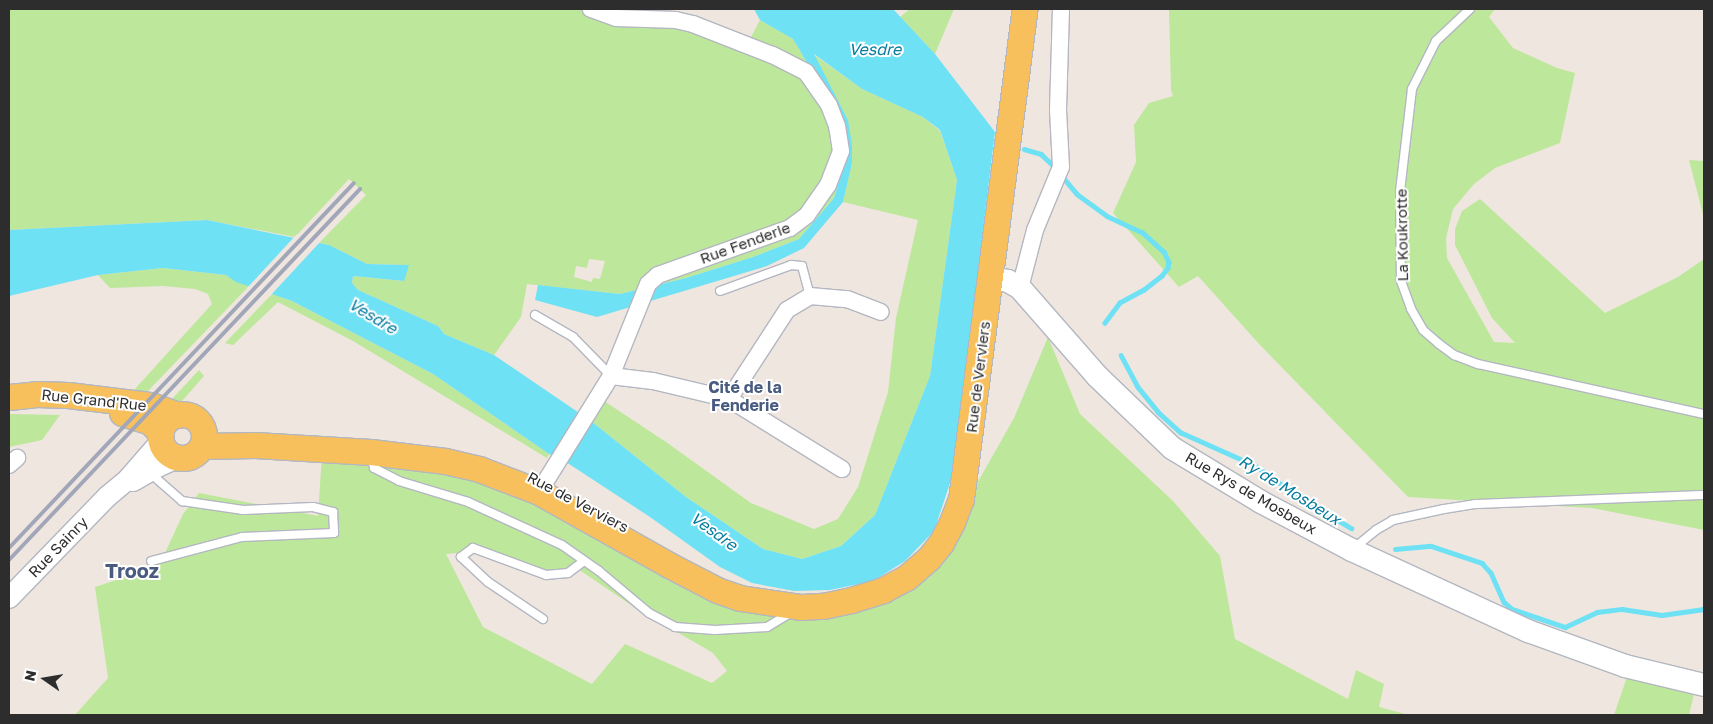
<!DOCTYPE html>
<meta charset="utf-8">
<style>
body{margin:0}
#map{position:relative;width:1713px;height:724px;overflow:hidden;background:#efe6df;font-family:"Golos Text",sans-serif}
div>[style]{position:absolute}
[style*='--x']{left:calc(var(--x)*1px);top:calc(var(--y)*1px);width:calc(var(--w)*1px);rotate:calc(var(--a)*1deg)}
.green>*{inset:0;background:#bde79a}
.water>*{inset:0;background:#6ee1f4}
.pier>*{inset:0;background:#efe6df}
.stream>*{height:4.5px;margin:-2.25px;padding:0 2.25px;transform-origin:2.25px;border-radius:2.25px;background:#6ee1f4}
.roads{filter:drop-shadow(1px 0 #b3b7c1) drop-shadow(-1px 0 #b3b7c1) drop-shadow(0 1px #b3b7c1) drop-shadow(0 -1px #b3b7c1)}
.service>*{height:8px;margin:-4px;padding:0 4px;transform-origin:4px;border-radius:4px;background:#fff}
.minor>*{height:16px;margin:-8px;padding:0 8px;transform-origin:8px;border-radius:8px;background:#fff}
.tertiary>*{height:20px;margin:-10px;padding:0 10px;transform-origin:10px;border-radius:10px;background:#fff}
.secondary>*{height:22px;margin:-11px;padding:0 11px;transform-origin:11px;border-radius:11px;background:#fff}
.primary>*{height:25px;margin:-12.5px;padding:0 12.5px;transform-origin:12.5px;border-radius:12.5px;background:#f7c05c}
.primary>.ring{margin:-12.5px;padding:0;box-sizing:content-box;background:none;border:25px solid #f7c05c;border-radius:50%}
.rail>*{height:4px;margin:-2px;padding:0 2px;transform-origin:2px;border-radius:2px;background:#a1a7b8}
span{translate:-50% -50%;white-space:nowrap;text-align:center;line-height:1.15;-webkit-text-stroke:4px #fff;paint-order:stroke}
.street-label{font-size:15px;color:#2d2d2d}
.water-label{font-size:16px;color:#087d9f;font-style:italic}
.neighbourhood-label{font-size:16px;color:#4a5b80;font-weight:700}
.district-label{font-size:20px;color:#4a5b80;font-weight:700}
.frame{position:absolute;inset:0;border:10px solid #2d2d2d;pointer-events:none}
.north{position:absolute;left:20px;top:654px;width:50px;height:50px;-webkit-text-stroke:4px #fff;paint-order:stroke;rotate:283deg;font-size:14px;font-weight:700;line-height:20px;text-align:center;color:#2d2d2d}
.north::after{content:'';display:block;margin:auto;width:18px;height:22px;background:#2d2d2d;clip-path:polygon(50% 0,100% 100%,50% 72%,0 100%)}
</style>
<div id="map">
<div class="green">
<div style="clip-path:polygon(evenodd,9px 9px,598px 9px,749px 41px,760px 20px,793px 39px,842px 121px,845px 161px,834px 198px,799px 239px,753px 257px,686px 278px,620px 294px,527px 284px,521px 317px,494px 355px,444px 334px,438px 326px,358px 290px,352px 283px,353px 276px,403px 281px,408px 265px,367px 264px,329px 245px,319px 243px,366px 195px,349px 179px,295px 237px,207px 220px,9px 230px,9px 9px,589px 259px,605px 261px,600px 279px,593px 278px,592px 282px,574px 277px,576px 266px,587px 268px,589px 259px)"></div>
<div style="clip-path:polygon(910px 9px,954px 9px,935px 54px,900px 17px)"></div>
<div style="clip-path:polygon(1169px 9px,1495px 9px,1489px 17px,1513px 48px,1557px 68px,1575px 73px,1560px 143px,1495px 168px,1474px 184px,1453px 209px,1446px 238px,1447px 258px,1494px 342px,1515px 343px,1492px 318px,1455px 245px,1455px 229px,1462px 211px,1480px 199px,1605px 313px,1678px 277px,1704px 259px,1704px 530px,1592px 508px,1408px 497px,1260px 345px,1198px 276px,1179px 287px,1113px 213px,1136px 162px,1134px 125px,1149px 103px,1173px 96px,1171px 90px)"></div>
<div style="clip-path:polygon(813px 54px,862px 89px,923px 117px,940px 131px,957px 180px,930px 376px,875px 515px,841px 546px,802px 559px,763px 549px,686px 497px,591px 421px,604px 401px,666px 442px,751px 503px,814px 529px,838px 519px,858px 487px,888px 392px,896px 318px,918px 220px,843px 202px,852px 163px,848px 120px)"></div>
<div style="clip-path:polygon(1689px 160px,1704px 161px,1704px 218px)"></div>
<div style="clip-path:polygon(163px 268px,226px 275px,249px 286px,146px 393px,134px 390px,212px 304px,208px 294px,195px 289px,163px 286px,110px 288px,98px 275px)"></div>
<div style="clip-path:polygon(272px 294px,292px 301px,433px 374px,549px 454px,547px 458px,353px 341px,278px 302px,233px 345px,225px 343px)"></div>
<div style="clip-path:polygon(evenodd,1048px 337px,1080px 414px,1173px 501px,1220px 556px,1235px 639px,1348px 699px,1356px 670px,1384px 684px,1379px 707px,1409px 715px,75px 715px,108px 678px,95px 587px,159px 566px,183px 514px,199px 493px,318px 516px,322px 454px,442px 469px,530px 494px,724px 602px,872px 604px,929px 578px,952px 544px,975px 487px,1014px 418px,1048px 337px,489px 550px,538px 571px,578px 569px,634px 607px,713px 653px,727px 671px,712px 683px,625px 644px,592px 684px,483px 627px,446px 554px,489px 550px)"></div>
<div style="clip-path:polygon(199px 370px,204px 376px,181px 402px,171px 400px)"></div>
<div style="clip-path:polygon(9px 414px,60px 415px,42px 440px,9px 447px)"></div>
<div style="clip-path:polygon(1627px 677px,1694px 694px,1689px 715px,1614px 715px)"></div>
</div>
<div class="water">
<div style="clip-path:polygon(754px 9px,893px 9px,935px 54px,995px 132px,953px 474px,934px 531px,905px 561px,873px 581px,830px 590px,794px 591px,752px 583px,720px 567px,650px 517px,566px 462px,549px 454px,433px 374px,292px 301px,236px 282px,226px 275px,163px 268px,98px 275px,9px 296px,9px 230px,207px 220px,329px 245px,367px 264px,409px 265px,404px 281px,353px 276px,352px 283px,358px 290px,438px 326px,444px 334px,494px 355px,591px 421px,686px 497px,763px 549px,802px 559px,841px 546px,875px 515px,930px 376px,957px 180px,940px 130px,923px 117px,862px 89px,814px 54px,848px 120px,852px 145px,852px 163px,843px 202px,804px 248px,767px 266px,597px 317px,535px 300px,538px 285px,620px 294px,686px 278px,753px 257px,799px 239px,834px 198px,845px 161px,842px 121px,793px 39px,760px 20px)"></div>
</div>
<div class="pier">
<div style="clip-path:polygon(297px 234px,321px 241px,270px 296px,247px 288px)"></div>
</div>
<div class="stream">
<div style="--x:1024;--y:149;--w:18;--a:16"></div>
<div style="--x:1041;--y:154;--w:21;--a:43"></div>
<div style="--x:1062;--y:176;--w:23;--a:50"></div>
<div style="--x:1077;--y:194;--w:37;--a:36"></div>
<div style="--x:1107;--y:216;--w:38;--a:25"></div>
<div style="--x:1142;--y:232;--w:30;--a:42"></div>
<div style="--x:1164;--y:252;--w:11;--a:63"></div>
<div style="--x:1169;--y:262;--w:6;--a:99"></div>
<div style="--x:1168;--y:268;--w:10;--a:127"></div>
<div style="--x:1162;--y:276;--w:23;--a:142"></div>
<div style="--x:1144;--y:290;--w:27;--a:152"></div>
<div style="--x:1120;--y:303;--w:25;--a:127"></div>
<div style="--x:1121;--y:355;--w:36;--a:62"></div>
<div style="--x:1138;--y:387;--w:32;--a:51"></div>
<div style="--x:1158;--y:412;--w:30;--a:42"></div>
<div style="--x:1180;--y:432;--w:83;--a:24.1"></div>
<div style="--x:1256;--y:466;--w:53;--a:35.8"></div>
<div style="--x:1299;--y:497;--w:61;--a:30.8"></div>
<div style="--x:1395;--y:549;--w:36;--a:-5"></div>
<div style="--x:1431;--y:546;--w:54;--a:18.4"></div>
<div style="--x:1482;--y:563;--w:13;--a:48"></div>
<div style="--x:1491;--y:573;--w:32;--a:66"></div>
<div style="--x:1504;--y:602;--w:11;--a:41"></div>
<div style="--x:1512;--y:609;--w:56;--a:18.8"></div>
<div style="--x:1565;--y:627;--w:35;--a:-25"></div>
<div style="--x:1597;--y:612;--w:25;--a:-7"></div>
<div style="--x:1622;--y:609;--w:40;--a:8.5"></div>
<div style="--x:1662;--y:615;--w:42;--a:-8.1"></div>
</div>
<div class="roads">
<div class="service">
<div style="--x:1470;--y:9;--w:47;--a:136.7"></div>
<div style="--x:1436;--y:41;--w:54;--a:116.6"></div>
<div style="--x:1412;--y:89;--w:103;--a:96.7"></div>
<div style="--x:1400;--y:191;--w:90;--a:89.4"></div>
<div style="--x:1401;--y:281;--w:30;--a:70"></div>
<div style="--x:1411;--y:309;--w:24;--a:60"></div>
<div style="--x:1423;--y:330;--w:21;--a:41"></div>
<div style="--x:1439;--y:344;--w:19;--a:36"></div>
<div style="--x:1454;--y:355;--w:26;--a:21"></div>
<div style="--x:1478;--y:364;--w:231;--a:12.5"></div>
<div style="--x:720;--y:291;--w:76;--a:-20.1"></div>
<div style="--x:791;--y:265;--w:11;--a:5"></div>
<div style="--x:802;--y:266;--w:31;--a:75"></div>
<div style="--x:535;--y:315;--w:44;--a:30.1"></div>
<div style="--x:573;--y:337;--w:54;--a:45.7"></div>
<div style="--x:372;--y:457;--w:11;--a:80"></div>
<div style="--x:374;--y:468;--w:28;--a:27"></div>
<div style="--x:399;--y:481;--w:72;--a:16.9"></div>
<div style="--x:468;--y:502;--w:103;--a:24.6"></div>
<div style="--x:562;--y:545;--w:45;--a:35.1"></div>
<div style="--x:599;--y:571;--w:65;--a:40"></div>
<div style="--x:649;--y:613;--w:30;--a:28"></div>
<div style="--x:675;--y:627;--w:40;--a:4.3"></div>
<div style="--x:715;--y:630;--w:52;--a:-3.3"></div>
<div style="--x:767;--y:627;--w:29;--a:-31"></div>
<div style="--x:150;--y:473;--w:43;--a:41.2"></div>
<div style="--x:182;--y:501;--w:62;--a:8.4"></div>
<div style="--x:243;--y:510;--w:70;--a:-2.5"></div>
<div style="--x:313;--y:507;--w:21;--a:14"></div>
<div style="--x:333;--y:512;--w:21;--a:87"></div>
<div style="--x:334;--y:533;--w:92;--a:177.5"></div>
<div style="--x:242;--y:537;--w:94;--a:165.2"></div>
<div style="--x:1354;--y:548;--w:28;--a:-39"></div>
<div style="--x:1376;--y:530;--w:20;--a:-30"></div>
<div style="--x:1393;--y:520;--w:52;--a:-12.2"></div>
<div style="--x:1444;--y:509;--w:31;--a:-9"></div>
<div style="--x:1475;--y:504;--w:229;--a:-2.3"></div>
<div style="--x:543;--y:619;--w:66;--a:-146.1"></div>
<div style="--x:488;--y:582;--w:37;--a:-137"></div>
<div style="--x:461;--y:557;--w:15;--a:-37"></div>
<div style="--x:473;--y:548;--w:78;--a:20.3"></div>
<div style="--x:546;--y:575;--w:22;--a:-5"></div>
<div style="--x:568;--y:573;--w:20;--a:-37"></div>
</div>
<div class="minor">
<div style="--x:1020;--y:288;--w:60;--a:-75.5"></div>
<div style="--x:1035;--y:230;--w:68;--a:-67.6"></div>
<div style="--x:1061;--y:167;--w:57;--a:-93"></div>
<div style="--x:1058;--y:110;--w:101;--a:-88.3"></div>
<div style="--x:611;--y:376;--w:42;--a:6.8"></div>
<div style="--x:653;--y:381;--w:78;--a:13.3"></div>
<div style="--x:729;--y:399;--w:133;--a:31.8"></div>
<div style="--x:729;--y:399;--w:106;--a:-56.9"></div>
<div style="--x:787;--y:310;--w:27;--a:-31"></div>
<div style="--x:810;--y:296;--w:37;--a:5"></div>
<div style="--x:847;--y:299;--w:36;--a:21"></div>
<div style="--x:9;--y:465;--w:11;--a:-41"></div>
<div style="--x:539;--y:492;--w:137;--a:-58.2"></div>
<div style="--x:611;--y:376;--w:99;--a:-68.1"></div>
<div style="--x:648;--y:284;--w:13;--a:-42"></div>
<div style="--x:658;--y:275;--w:140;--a:-19.6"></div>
<div style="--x:790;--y:228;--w:21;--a:-37"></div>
<div style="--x:807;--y:215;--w:37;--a:-55"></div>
<div style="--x:828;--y:185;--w:36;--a:-69"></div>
<div style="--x:841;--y:151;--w:25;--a:-99"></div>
<div style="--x:837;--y:126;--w:22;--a:-111"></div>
<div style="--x:829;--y:105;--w:40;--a:-124.9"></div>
<div style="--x:806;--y:72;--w:38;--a:-153"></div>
<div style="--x:772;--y:55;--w:85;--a:-158.6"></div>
<div style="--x:693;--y:24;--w:17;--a:-167"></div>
<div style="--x:676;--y:20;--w:60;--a:-178.1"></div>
<div style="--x:616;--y:18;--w:27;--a:-160"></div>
</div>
<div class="tertiary">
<div style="--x:133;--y:481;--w:28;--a:-30"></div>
<div style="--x:157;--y:467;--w:17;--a:-24"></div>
<div style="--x:173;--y:460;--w:11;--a:-10"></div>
<div style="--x:9;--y:598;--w:142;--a:-45.9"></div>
<div style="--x:108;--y:496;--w:26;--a:-40"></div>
<div style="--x:128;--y:479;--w:50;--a:-49"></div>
</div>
<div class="secondary">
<div style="--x:990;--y:278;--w:18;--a:9"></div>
<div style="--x:1008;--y:281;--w:14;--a:30"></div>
<div style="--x:1020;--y:288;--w:117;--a:48.8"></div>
<div style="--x:1097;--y:376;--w:104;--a:43.8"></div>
<div style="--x:1172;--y:448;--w:104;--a:31.2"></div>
<div style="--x:1261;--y:502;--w:103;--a:27.8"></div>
<div style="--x:1352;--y:550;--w:194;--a:24.7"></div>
<div style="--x:1528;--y:631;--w:103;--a:19.8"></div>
<div style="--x:1625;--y:666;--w:81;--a:13.5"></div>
</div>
<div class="primary">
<div style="--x:9;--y:397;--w:28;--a:-6"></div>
<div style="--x:37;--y:394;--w:31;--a:2"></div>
<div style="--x:68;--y:395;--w:84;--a:6.9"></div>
<div style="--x:151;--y:405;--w:29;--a:20"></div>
<div style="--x:122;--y:413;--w:28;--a:17"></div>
<div style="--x:149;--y:421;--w:17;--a:45"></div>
<div class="ring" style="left:160px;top:414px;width:19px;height:19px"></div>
<div style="--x:202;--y:446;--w:53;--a:-1.1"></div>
<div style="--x:255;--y:445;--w:116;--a:3.5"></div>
<div style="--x:371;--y:452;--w:75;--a:6.9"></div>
<div style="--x:445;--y:461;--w:35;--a:13"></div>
<div style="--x:479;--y:469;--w:64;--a:21"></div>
<div style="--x:539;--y:492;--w:149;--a:29.3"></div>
<div style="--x:669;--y:565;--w:54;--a:27.5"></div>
<div style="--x:717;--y:590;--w:24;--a:19"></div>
<div style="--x:740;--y:598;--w:62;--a:8.4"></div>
<div style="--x:801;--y:607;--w:22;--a:-3"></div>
<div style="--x:823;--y:606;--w:29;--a:-12"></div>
<div style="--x:851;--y:600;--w:34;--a:-17"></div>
<div style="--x:883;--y:590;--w:26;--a:-28"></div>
<div style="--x:906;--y:578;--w:30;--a:-41"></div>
<div style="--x:929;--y:558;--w:19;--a:-51"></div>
<div style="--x:941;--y:543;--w:24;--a:-62"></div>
<div style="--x:952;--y:522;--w:25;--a:-69"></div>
<div style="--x:961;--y:499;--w:494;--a:-82.6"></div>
</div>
</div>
<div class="rail">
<div style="--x:9;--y:548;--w:502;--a:-46.61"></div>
<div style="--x:9;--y:560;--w:511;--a:-46.59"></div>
</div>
<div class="street-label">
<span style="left:1402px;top:235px;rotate:-91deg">La Koukrotte</span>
<span style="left:745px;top:243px;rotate:-20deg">Rue Fenderie</span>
<span style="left:978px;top:377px;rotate:-83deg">Rue de Verviers</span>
<span style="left:94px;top:400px;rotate:6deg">Rue Grand'Rue</span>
<span style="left:1251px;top:493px;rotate:30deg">Rue Rys de Mosbeux</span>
<span style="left:578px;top:502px;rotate:28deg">Rue de Verviers</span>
<span style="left:58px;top:547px;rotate:-46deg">Rue Sainry</span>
</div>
<div class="water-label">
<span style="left:875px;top:49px">Vesdre</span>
<span style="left:373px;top:316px;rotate:31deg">Vesdre</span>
<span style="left:1290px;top:490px;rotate:32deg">Ry de Mosbeux</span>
<span style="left:714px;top:531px;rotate:36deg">Vesdre</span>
</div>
<div class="neighbourhood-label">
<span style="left:745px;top:396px">Cité de la<br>Fenderie</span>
</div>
<div class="district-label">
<span style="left:132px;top:570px">Trooz</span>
</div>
<div class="frame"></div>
<div class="north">N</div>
</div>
